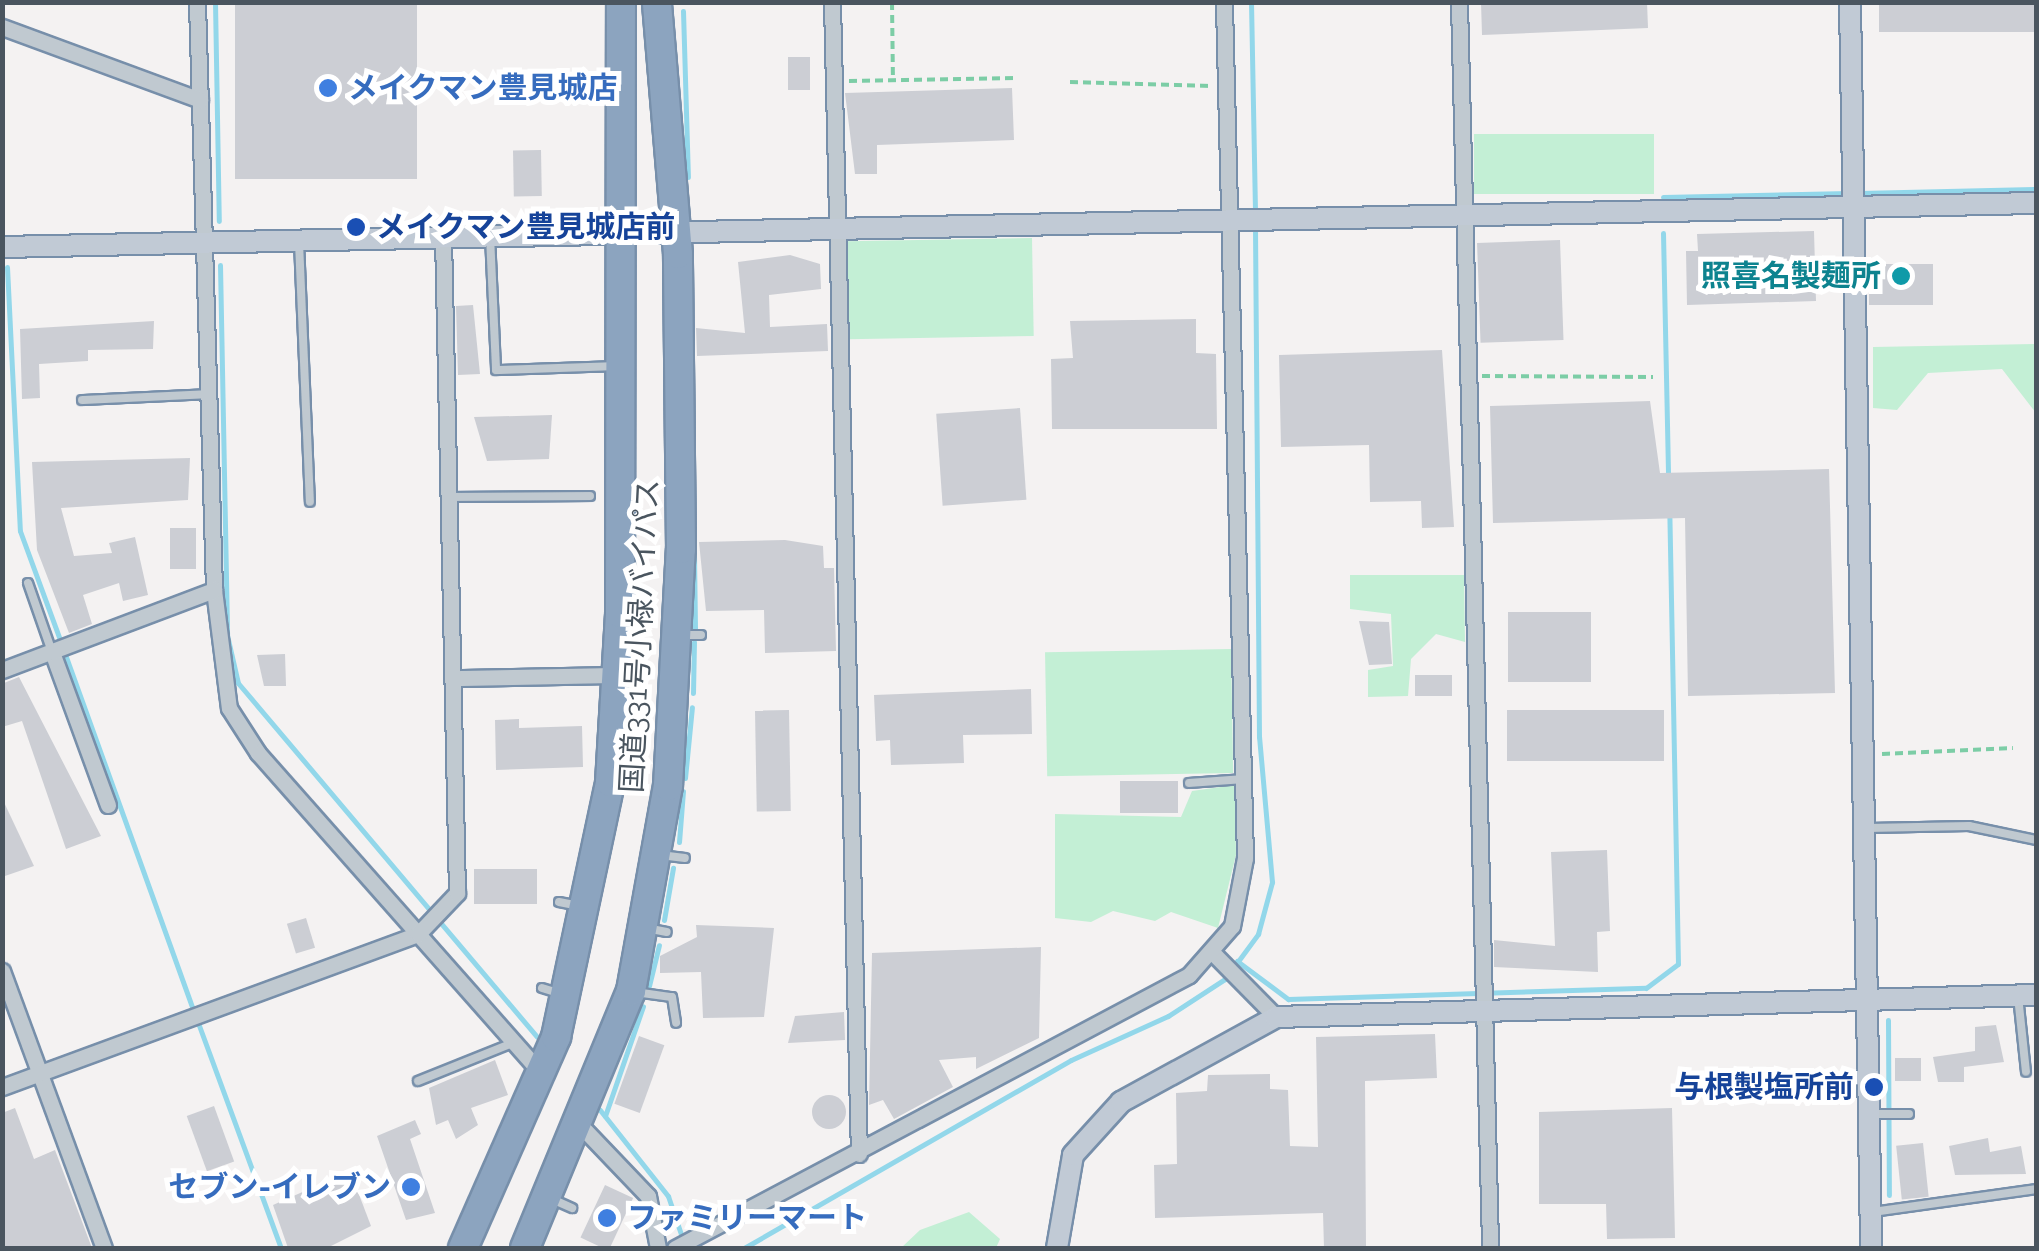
<!DOCTYPE html>
<meta charset="utf-8">
<style>
body{margin:0}
#map{position:relative;width:2039px;height:1251px;overflow:hidden;background:#f4f2f2;font-family:Raleway,"Noto Sans JP",sans-serif}
div>[style]{position:absolute}
[style*='--x']{left:calc(var(--x)*1px);top:calc(var(--y)*1px);width:calc(var(--w)*1px);rotate:calc(var(--a)*1deg)}
.green>*{inset:0;background:#c3efd5;transform-origin:0 0}
.stream>*{height:5px;margin:-2.5px;padding:0 2.5px;transform-origin:2.5px;border-radius:2.5px;background:#92d7ea}
.building>*{inset:0;background:#ccced4;transform-origin:0 0}
.round{border-radius:50%}
.path>*{height:4px;margin-top:-2px;transform-origin:0;background:repeating-linear-gradient(90deg,#7ccda6 0 8px,transparent 0 13px)}
.roads{filter:drop-shadow(2px 0 #778faa) drop-shadow(-2px 0 #778faa) drop-shadow(0 2px #778faa) drop-shadow(0 -2px #778faa)}
.lane>*{height:8px;margin:-4px;padding:0 4px;transform-origin:4px;border-radius:4px;background:#c0c9d0}
.street>*{height:15px;margin:-7.5px;padding:0 7.5px;transform-origin:7.5px;border-radius:7.5px;background:#c0c9d0}
.secondary>*{height:20px;margin:-10px;padding:0 10px;transform-origin:10px;border-radius:10px;background:#c1cad5}
.highway>*{height:28px;margin:-14px;padding:0 14px;transform-origin:14px;border-radius:14px;background:#8ca4bf}
.dots>*{width:28px;height:28px;translate:-50% -50%;box-sizing:border-box;border:5px solid #fff;border-radius:50%}
span{translate:-50% -50%;white-space:nowrap;text-align:center;line-height:1.15;-webkit-text-stroke:10px #fff;paint-order:stroke}
.shop-label{font-size:30px;color:#366cbe;font-weight:700}
.left{translate:0 -50%;text-align:left}
.right{translate:-100% -50%;text-align:right}
.transit-label{font-size:30px;color:#164399;font-weight:700}
.culture-label{font-size:30px;color:#0d838f;font-weight:700}
.street-label{font-size:30px;color:#4a555f}
.frame{position:absolute;inset:0;border:5px solid #4a555f;pointer-events:none}
</style>
<div id="map">
<div class="green">
<div style="left:1654px;top:134px;width:60px;height:180px;rotate:90deg"></div>
<div style="left:1032px;top:238px;width:98px;height:186px;rotate:89deg"></div>
<div style="clip-path:polygon(2036px 344px,2036px 413px,2002px 369px,1928px 373px,1897px 410px,1873px 408px,1873px 347px)"></div>
<div style="clip-path:polygon(1350px 575px,1464px 575px,1465px 642px,1436px 634px,1411px 659px,1408px 696px,1368px 697px,1368px 670px,1393px 666px,1391px 614px,1350px 609px)"></div>
<div style="left:1231px;top:649px;width:124px;height:186px;rotate:89deg"></div>
<div style="clip-path:polygon(1235px 785px,1236px 855px,1218px 928px,1171px 912px,1155px 921px,1113px 911px,1091px 922px,1055px 918px,1055px 814px,1181px 817px,1192px 791px)"></div>
<div style="clip-path:polygon(969px 1212px,1000px 1239px,996px 1248px,901px 1248px,920px 1230px)"></div>
</div>
<div class="stream">
<div style="--x:215;--y:2;--w:219;--a:89"></div>
<div style="--x:1251;--y:2;--w:212;--a:88.9"></div>
<div style="--x:683;--y:11;--w:166;--a:88.3"></div>
<div style="--x:1860;--y:193;--w:176;--a:-1.3"></div>
<div style="--x:1663;--y:197;--w:186;--a:-1.2"></div>
<div style="--x:1663;--y:233;--w:245;--a:88.8"></div>
<div style="--x:220;--y:265;--w:370;--a:88.9"></div>
<div style="--x:227;--y:635;--w:49;--a:77.1"></div>
<div style="--x:238;--y:683;--w:463;--a:49.8"></div>
<div style="--x:7;--y:267;--w:264;--a:87.2"></div>
<div style="--x:20;--y:531;--w:113;--a:69.8"></div>
<div style="--x:694;--y:556;--w:74;--a:89.2"></div>
<div style="--x:65;--y:654;--w:375;--a:70.2"></div>
<div style="--x:693;--y:693;--w:51;--a:-88.9"></div>
<div style="--x:685;--y:778;--w:71;--a:-84.4"></div>
<div style="--x:679;--y:842;--w:51;--a:-85.5"></div>
<div style="--x:664;--y:920;--w:53;--a:-80.2"></div>
<div style="--x:1237;--y:961;--w:64;--a:36.7"></div>
<div style="--x:1288;--y:999;--w:358;--a:-1.8"></div>
<div style="--x:1646;--y:988;--w:40;--a:-37"></div>
<div style="--x:1678;--y:964;--w:450;--a:-91.1"></div>
<div style="--x:649;--y:986;--w:42;--a:-76.3"></div>
<div style="--x:197;--y:1020;--w:243;--a:69.8"></div>
<div style="--x:1888;--y:1020;--w:175;--a:89.7"></div>
<div style="--x:600;--y:1110;--w:110;--a:51.7"></div>
<div style="--x:668;--y:1196;--w:46;--a:71.2"></div>
<div style="--x:605;--y:1116;--w:116;--a:-70.9"></div>
<div style="--x:744;--y:1248;--w:377;--a:-29.9"></div>
<div style="--x:1071;--y:1060;--w:107;--a:-24.4"></div>
<div style="--x:1168;--y:1016;--w:68;--a:-33"></div>
<div style="--x:1225;--y:979;--w:56;--a:-53.7"></div>
<div style="--x:1258;--y:934;--w:54;--a:-74.9"></div>
<div style="--x:1272;--y:882;--w:146;--a:-95.1"></div>
<div style="--x:1259;--y:737;--w:512;--a:-90.45"></div>
</div>
<div class="building">
<div style="left:235px;top:2px;width:182px;height:177px"></div>
<div style="clip-path:polygon(1481px 2px,1647px 2px,1648px 28px,1482px 35px)"></div>
<div style="left:1879px;top:2px;width:157px;height:30px"></div>
<div style="left:810px;top:57px;width:33px;height:22px;rotate:90deg"></div>
<div style="clip-path:polygon(1012px 88px,1014px 140px,877px 145px,877px 174px,855px 174px,845px 93px)"></div>
<div style="left:541px;top:150px;width:46px;height:28px;rotate:89deg"></div>
<div style="clip-path:polygon(1814px 231px,1816px 301px,1687px 305px,1686px 251px,1698px 251px,1697px 234px)"></div>
<div style="left:1560px;top:240px;width:100px;height:83px;rotate:88deg"></div>
<div style="clip-path:polygon(790px 255px,820px 264px,821px 289px,769px 295px,770px 327px,827px 324px,828px 351px,697px 356px,696px 328px,745px 333px,738px 262px)"></div>
<div style="left:1869px;top:264px;width:64px;height:41px"></div>
<div style="clip-path:polygon(473px 305px,480px 374px,458px 375px,456px 306px)"></div>
<div style="clip-path:polygon(1196px 319px,1196px 353px,1216px 354px,1217px 429px,1052px 429px,1051px 359px,1073px 358px,1070px 321px)"></div>
<div style="clip-path:polygon(154px 321px,153px 349px,88px 350px,88px 361px,39px 364px,40px 398px,22px 399px,20px 329px)"></div>
<div style="clip-path:polygon(1442px 350px,1454px 527px,1422px 528px,1421px 501px,1370px 502px,1369px 445px,1281px 447px,1279px 355px)"></div>
<div style="clip-path:polygon(1650px 401px,1660px 473px,1829px 469px,1835px 693px,1688px 696px,1685px 518px,1493px 523px,1490px 406px)"></div>
<div style="left:1020px;top:408px;width:92px;height:84px;rotate:86deg"></div>
<div style="clip-path:polygon(552px 415px,549px 459px,487px 461px,474px 417px)"></div>
<div style="clip-path:polygon(190px 458px,188px 500px,61px 508px,74px 556px,112px 553px,109px 543px,135px 537px,148px 595px,123px 601px,119px 583px,83px 595px,92px 624px,69px 633px,37px 550px,32px 462px)"></div>
<div style="left:196px;top:528px;width:41px;height:26px;rotate:90deg"></div>
<div style="clip-path:polygon(785px 540px,823px 546px,824px 568px,834px 568px,836px 651px,765px 653px,764px 610px,706px 611px,699px 542px)"></div>
<div style="left:1508px;top:612px;width:83px;height:70px"></div>
<div style="clip-path:polygon(1359px 621px,1389px 622px,1392px 664px,1369px 665px)"></div>
<div style="clip-path:polygon(285px 654px,286px 686px,264px 686px,257px 655px)"></div>
<div style="left:1415px;top:675px;width:37px;height:21px"></div>
<div style="clip-path:polygon(19px 677px,101px 836px,66px 849px,22px 721px,2px 727px,4px 683px)"></div>
<div style="clip-path:polygon(1031px 689px,1032px 734px,963px 735px,964px 763px,891px 765px,890px 740px,876px 741px,874px 695px)"></div>
<div style="left:789px;top:710px;width:101px;height:34px;rotate:89deg"></div>
<div style="left:1507px;top:710px;width:157px;height:51px"></div>
<div style="clip-path:polygon(519px 719px,519px 728px,582px 726px,583px 767px,496px 770px,495px 720px)"></div>
<div style="left:1178px;top:781px;width:32px;height:58px;rotate:90deg"></div>
<div style="clip-path:polygon(2px 798px,34px 866px,2px 877px)"></div>
<div style="clip-path:polygon(1607px 850px,1610px 931px,1597px 932px,1598px 972px,1494px 967px,1494px 940px,1555px 946px,1551px 852px)"></div>
<div style="left:474px;top:869px;width:63px;height:35px"></div>
<div style="left:306px;top:918px;width:31px;height:20px;rotate:73deg"></div>
<div style="clip-path:polygon(696px 925px,774px 928px,764px 1017px,703px 1018px,701px 972px,660px 973px,660px 956px,697px 937px)"></div>
<div style="clip-path:polygon(1041px 947px,1039px 1038px,976px 1069px,976px 1057px,939px 1060px,953px 1087px,894px 1119px,883px 1100px,869px 1105px,872px 953px)"></div>
<div style="clip-path:polygon(844px 1012px,845px 1040px,788px 1043px,795px 1016px)"></div>
<div style="clip-path:polygon(1996px 1025px,2004px 1062px,1964px 1067px,1964px 1082px,1938px 1082px,1933px 1057px,1975px 1051px,1975px 1027px)"></div>
<div style="clip-path:polygon(1435px 1034px,1437px 1078px,1365px 1081px,1366px 1248px,1324px 1248px,1323px 1213px,1155px 1218px,1154px 1165px,1177px 1164px,1176px 1093px,1207px 1091px,1208px 1075px,1270px 1074px,1270px 1089px,1288px 1090px,1290px 1146px,1318px 1147px,1316px 1037px)"></div>
<div style="left:639px;top:1036px;width:27px;height:72px;rotate:20deg"></div>
<div style="left:1895px;top:1058px;width:26px;height:23px"></div>
<div style="clip-path:polygon(495px 1060px,508px 1095px,471px 1108px,478px 1125px,456px 1139px,448px 1120px,436px 1125px,429px 1088px)"></div>
<div class="round" style="left:812px;top:1095px;width:34px;height:34px"></div>
<div style="left:214px;top:1106px;width:59px;height:29px;rotate:70deg"></div>
<div style="clip-path:polygon(15px 1108px,34px 1159px,55px 1150px,92px 1248px,2px 1248px,2px 1113px)"></div>
<div style="clip-path:polygon(1672px 1108px,1675px 1238px,1607px 1239px,1606px 1204px,1539px 1204px,1539px 1112px)"></div>
<div style="clip-path:polygon(415px 1120px,421px 1134px,410px 1139px,435px 1213px,406px 1220px,377px 1136px)"></div>
<div style="clip-path:polygon(1988px 1138px,1990px 1152px,2021px 1146px,2026px 1174px,1955px 1175px,1949px 1146px)"></div>
<div style="left:1923px;top:1143px;width:54px;height:27px;rotate:84deg"></div>
<div style="clip-path:polygon(350px 1171px,371px 1226px,327px 1248px,288px 1248px,273px 1205px)"></div>
<div style="left:605px;top:1185px;width:31px;height:58px;rotate:25deg"></div>
</div>
<div class="path">
<div style="--x:892;--y:2;--w:78;--a:89.3"></div>
<div style="--x:849;--y:81;--w:167;--a:-1"></div>
<div style="--x:1070;--y:82;--w:142;--a:1.6"></div>
<div style="--x:1482;--y:376;--w:171;--a:0.3"></div>
<div style="--x:1882;--y:754;--w:131;--a:-2.6"></div>
</div>
<div class="roads">
<div class="lane">
<div style="--x:490;--y:236;--w:134;--a:87.4"></div>
<div style="--x:496;--y:370;--w:118;--a:-1.9"></div>
<div style="--x:299;--y:242;--w:260;--a:87.6"></div>
<div style="--x:82;--y:400;--w:125;--a:-2.7"></div>
<div style="--x:452;--y:497;--w:138;--a:-0.4"></div>
<div style="--x:28;--y:583;--w:73;--a:70.8"></div>
<div style="--x:684;--y:635;--w:17;--a:0"></div>
<div style="--x:1189;--y:783;--w:55;--a:-4.2"></div>
<div style="--x:1868;--y:828;--w:101;--a:-1.1"></div>
<div style="--x:1969;--y:826;--w:68;--a:11.8"></div>
<div style="--x:660;--y:855;--w:25;--a:7"></div>
<div style="--x:559;--y:902;--w:21;--a:11"></div>
<div style="--x:646;--y:928;--w:21;--a:11"></div>
<div style="--x:542;--y:988;--w:17;--a:17"></div>
<div style="--x:635;--y:992;--w:37;--a:8"></div>
<div style="--x:672;--y:997;--w:26;--a:81"></div>
<div style="--x:2018;--y:996;--w:76;--a:84"></div>
<div style="--x:418;--y:1081;--w:105;--a:-21.9"></div>
<div style="--x:1873;--y:1114;--w:36;--a:0"></div>
<div style="--x:554;--y:1200;--w:20;--a:24"></div>
<div style="--x:1873;--y:1212;--w:165;--a:-8"></div>
</div>
<div class="street">
<div style="--x:197;--y:2;--w:588;--a:88.34"></div>
<div style="--x:214;--y:590;--w:119;--a:82.8"></div>
<div style="--x:229;--y:708;--w:54;--a:57.2"></div>
<div style="--x:258;--y:753;--w:429;--a:48.5"></div>
<div style="--x:832;--y:2;--w:1152;--a:88.66"></div>
<div style="--x:1459;--y:2;--w:1246;--a:88.57"></div>
<div style="--x:2;--y:27;--w:211;--a:20.2"></div>
<div style="--x:52;--y:652;--w:163;--a:69.9"></div>
<div style="--x:2;--y:670;--w:227;--a:-20.7"></div>
<div style="--x:457;--y:678;--w:161;--a:-1.1"></div>
<div style="--x:1214;--y:954;--w:88;--a:45.5"></div>
<div style="--x:2;--y:971;--w:295;--a:69.8"></div>
<div style="--x:2;--y:1087;--w:443;--a:-20.2"></div>
<div style="--x:418;--y:934;--w:57;--a:-46.4"></div>
<div style="--x:457;--y:893;--w:659;--a:-91.22"></div>
<div style="--x:581;--y:1126;--w:97;--a:46.3"></div>
<div style="--x:648;--y:1196;--w:53;--a:79.1"></div>
<div style="--x:675;--y:1248;--w:582;--a:-27.97"></div>
<div style="--x:1189;--y:975;--w:65;--a:-48.7"></div>
<div style="--x:1232;--y:926;--w:69;--a:-79.2"></div>
<div style="--x:1245;--y:858;--w:856;--a:-91.41"></div>
</div>
<div class="secondary">
<div style="--x:1850;--y:2;--w:1246;--a:89.03"></div>
<div style="--x:2;--y:247;--w:2034;--a:-1.24"></div>
<div style="--x:1057;--y:1248;--w:94;--a:-80.2"></div>
<div style="--x:1073;--y:1155;--w:72;--a:-47.8"></div>
<div style="--x:1121;--y:1102;--w:177;--a:-28.7"></div>
<div style="--x:1276;--y:1017;--w:760;--a:-1.66"></div>
</div>
<div class="highway">
<div style="--x:463;--y:1248;--w:231;--a:-66.2"></div>
<div style="--x:556;--y:1037;--w:261;--a:-78"></div>
<div style="--x:610;--y:782;--w:169;--a:-86.6"></div>
<div style="--x:620;--y:613;--w:611;--a:-89.91"></div>
<div style="--x:525;--y:1248;--w:278;--a:-67.6"></div>
<div style="--x:631;--y:991;--w:208;--a:-79.8"></div>
<div style="--x:668;--y:786;--w:237;--a:-86.9"></div>
<div style="--x:681;--y:549;--w:295;--a:-90.6"></div>
<div style="--x:678;--y:254;--w:253;--a:-94.8"></div>
</div>
</div>
<div class="dots">
<div style="left:328px;top:88px;background:#3f7fe0"></div>
<div style="left:356px;top:227px;background:#1a4fb4"></div>
<div style="left:1901px;top:276px;background:#0f9aa8"></div>
<div style="left:1874px;top:1087px;background:#1a4fb4"></div>
<div style="left:411px;top:1187px;background:#3f7fe0"></div>
<div style="left:607px;top:1218px;background:#3f7fe0"></div>
</div>
<div class="shop-label">
<span class="left" style="left:348px;top:88px">メイクマン豊見城店</span>
<span class="right" style="left:391px;top:1187px">セブン-イレブン</span>
<span class="left" style="left:627px;top:1218px">ファミリーマート</span>
</div>
<div class="transit-label">
<span class="left" style="left:376px;top:227px">メイクマン豊見城店前</span>
<span class="right" style="left:1854px;top:1087px">与根製塩所前</span>
</div>
<div class="culture-label">
<span class="right" style="left:1881px;top:276px">照喜名製麺所</span>
</div>
<div class="street-label">
<span style="left:640px;top:636px;rotate:-87deg">国道331号小禄バイパス</span>
</div>
<div class="frame"></div>
</div>
